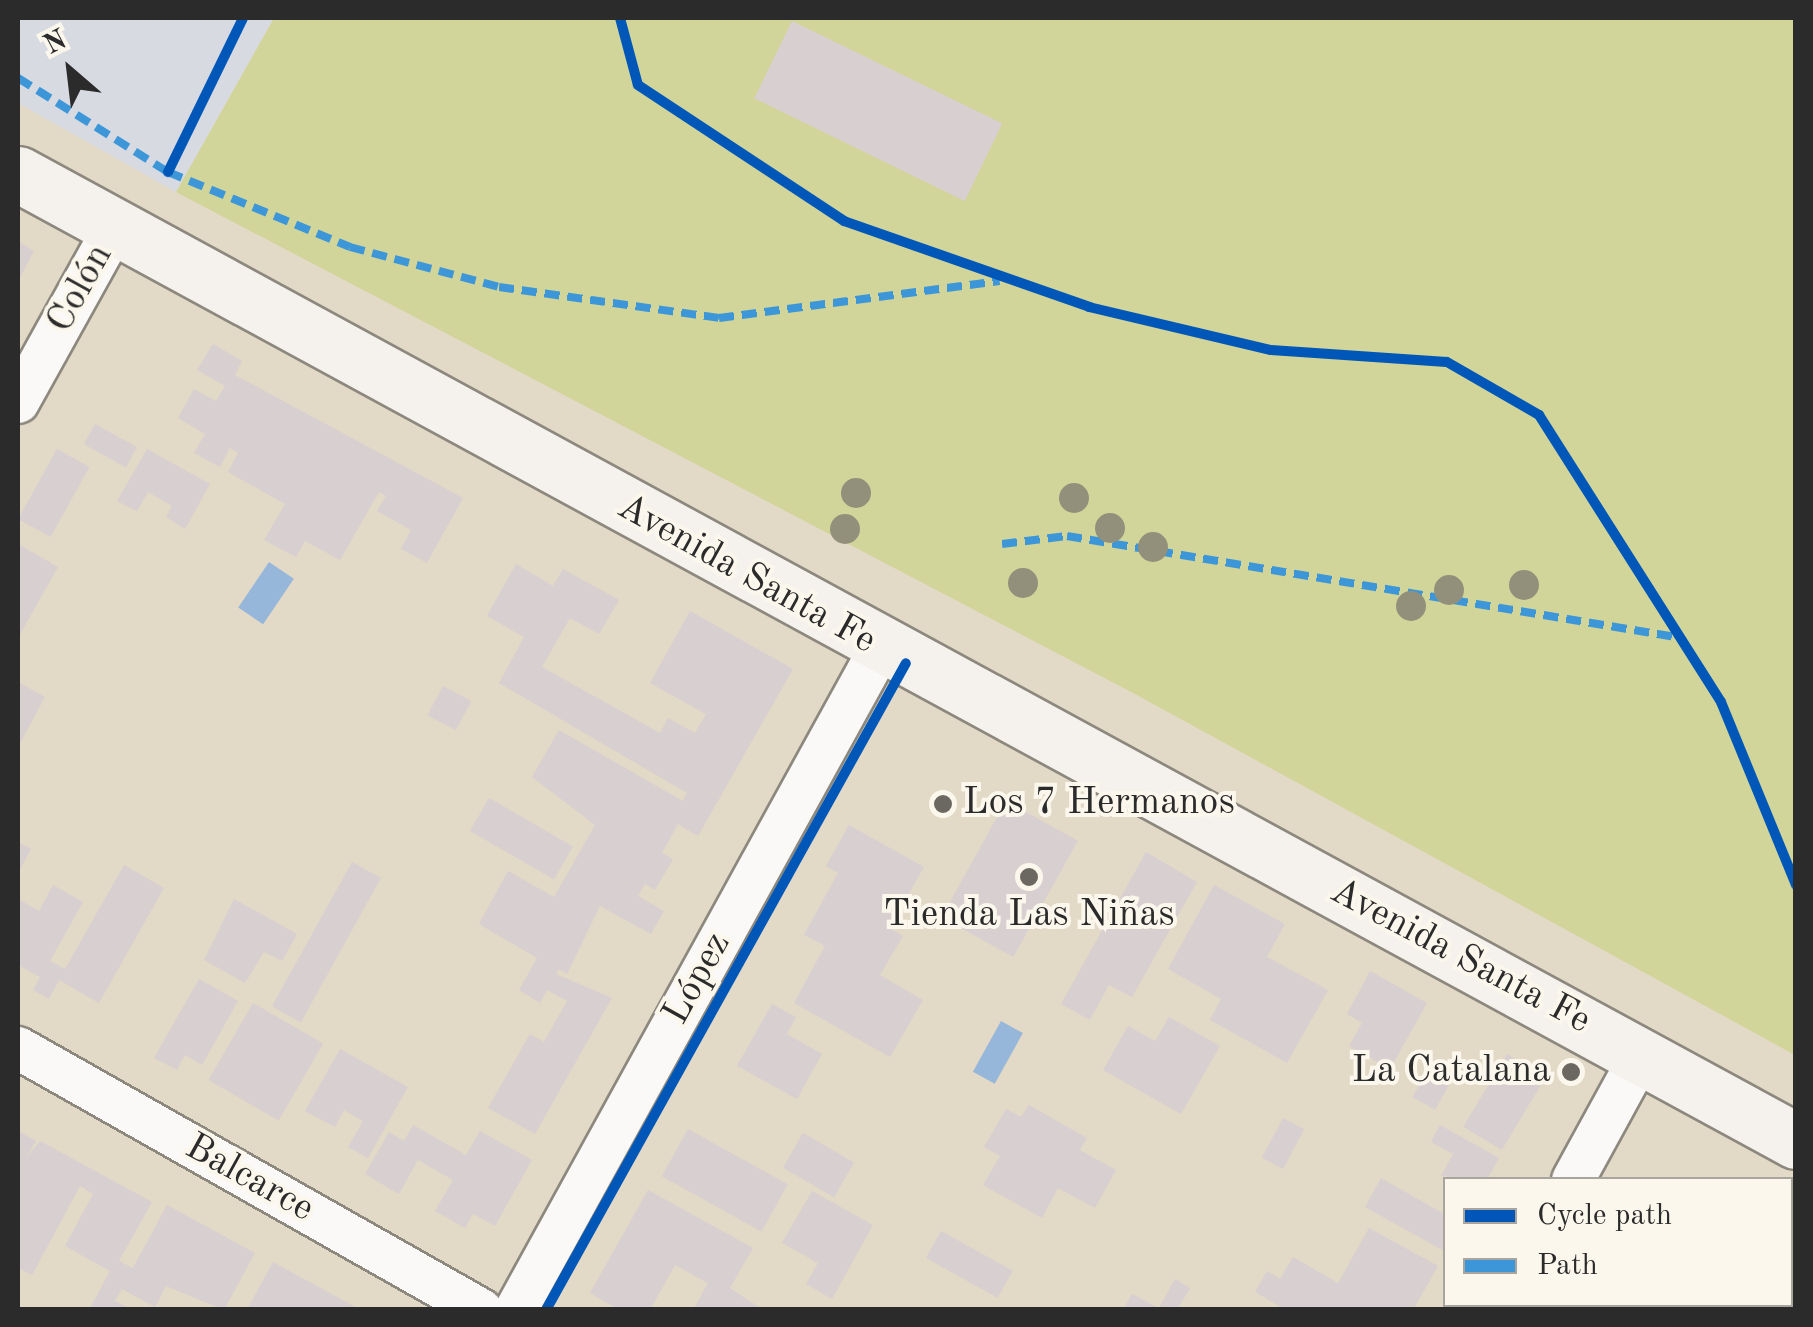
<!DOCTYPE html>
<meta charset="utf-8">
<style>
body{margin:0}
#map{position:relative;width:1813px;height:1327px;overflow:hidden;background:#e2d9c7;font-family:"Old Standard TT",serif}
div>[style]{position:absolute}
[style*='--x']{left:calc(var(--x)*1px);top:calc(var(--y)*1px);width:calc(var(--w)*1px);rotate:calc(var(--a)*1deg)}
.built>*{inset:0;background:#d8dae2}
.green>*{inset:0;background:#d1d599}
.water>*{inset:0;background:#97b7da;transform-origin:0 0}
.building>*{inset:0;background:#d8cfd0;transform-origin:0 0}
.roads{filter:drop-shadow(2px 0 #8c887e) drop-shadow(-2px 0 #8c887e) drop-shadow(0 2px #8c887e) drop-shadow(0 -2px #8c887e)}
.street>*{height:42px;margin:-21px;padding:0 21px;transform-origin:21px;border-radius:21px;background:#fbf9f7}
.secondary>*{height:55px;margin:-27.5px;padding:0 27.5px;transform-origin:27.5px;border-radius:27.5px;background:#f5f1ec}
.quiet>*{height:8px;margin-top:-4px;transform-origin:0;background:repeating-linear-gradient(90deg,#3c96d7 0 15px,transparent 0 23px)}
.cycleway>*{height:10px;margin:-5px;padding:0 5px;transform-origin:5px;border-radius:5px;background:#0057b8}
.trees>*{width:30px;height:30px;margin:-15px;border-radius:50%;background:#92907b}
.dots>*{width:28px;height:28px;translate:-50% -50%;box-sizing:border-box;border:5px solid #fbf7ec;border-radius:50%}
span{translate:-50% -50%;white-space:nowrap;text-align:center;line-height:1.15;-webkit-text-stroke:8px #fbf7ec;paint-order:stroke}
.street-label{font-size:38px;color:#2b2b2b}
.poi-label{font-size:38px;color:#2b2b2b}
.left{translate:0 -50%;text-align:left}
.right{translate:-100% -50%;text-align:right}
.frame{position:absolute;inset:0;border:20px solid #2b2b2b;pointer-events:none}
.legend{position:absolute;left:1443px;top:1177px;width:350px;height:130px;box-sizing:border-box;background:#fbf7ec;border:2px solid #a8a59f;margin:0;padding:12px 18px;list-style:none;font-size:30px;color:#2b2b2b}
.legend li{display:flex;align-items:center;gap:20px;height:50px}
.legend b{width:50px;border:2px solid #a8a59f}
.north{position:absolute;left:20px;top:20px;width:100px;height:100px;-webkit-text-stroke:8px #fbf7ec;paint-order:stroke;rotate:332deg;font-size:28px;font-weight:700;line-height:40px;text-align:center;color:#2b2b2b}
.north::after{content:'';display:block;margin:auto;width:35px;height:45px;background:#2b2b2b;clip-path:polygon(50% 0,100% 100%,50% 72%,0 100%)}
</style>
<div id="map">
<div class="built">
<div style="clip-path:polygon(18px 18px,274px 18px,176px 192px,18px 103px)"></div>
</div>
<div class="green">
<div style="clip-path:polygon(274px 18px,1795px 18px,1795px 1055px,1135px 694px,176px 192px)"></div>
</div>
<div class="water">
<div style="left:269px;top:562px;width:30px;height:55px;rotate:34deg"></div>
<div style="left:1001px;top:1021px;width:25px;height:58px;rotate:29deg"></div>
</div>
<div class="building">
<div style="left:792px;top:21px;width:234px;height:86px;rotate:26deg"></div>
<div style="clip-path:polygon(18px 241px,34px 251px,18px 281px)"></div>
<div style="clip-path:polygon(213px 344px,242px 361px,235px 375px,463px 498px,427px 563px,401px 549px,411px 530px,377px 511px,386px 496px,379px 492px,340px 560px,305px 541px,296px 557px,264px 540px,285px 504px,228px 472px,238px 453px,230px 448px,220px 467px,194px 453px,205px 434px,178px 418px,194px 389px,216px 401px,225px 386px,197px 370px)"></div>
<div style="left:95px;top:424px;width:48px;height:23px;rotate:29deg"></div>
<div style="left:57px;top:449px;width:37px;height:80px;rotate:29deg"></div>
<div style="clip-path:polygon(147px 449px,210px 484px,185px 529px,166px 517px,172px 506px,148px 492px,137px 511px,117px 501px)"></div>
<div style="clip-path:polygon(18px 544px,58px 567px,18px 638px)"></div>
<div style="clip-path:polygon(516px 564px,553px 586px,563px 569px,619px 600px,599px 634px,570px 618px,542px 667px,660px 733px,668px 718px,695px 733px,706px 714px,650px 683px,690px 611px,793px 669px,698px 836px,678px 824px,662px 853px,673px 859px,655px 890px,645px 884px,638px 896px,664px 911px,651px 934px,600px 906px,567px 974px,559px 969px,556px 974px,612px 998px,535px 1134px,488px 1108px,530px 1034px,544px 1042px,567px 1001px,547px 990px,540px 1003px,519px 990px,537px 958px,479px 924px,508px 871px,554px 897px,595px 825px,532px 777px,559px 730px,683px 801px,687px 793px,499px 683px,524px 637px,487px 616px)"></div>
<div style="clip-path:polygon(18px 682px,45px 697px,18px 747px)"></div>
<div style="left:443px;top:686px;width:32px;height:33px;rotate:28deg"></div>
<div style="left:489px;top:798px;width:97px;height:38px;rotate:30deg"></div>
<div style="left:1006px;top:801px;width:82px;height:133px;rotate:29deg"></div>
<div style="clip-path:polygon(849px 825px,924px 867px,889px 928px,903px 936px,880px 975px,923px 1000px,890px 1057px,794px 1003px,825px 946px,804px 935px,838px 873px,826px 866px)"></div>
<div style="clip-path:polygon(18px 842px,31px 849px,18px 873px)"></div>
<div style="clip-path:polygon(1146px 852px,1197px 882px,1132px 997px,1109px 985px,1090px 1020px,1061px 1004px)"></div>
<div style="left:352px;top:862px;width:33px;height:165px;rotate:29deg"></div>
<div style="clip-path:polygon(124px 865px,164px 888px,99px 1003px,59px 980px,49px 999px,33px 990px,40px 977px,18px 965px,18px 899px,39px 911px,53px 885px,83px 902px,50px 961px,65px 969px)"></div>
<div style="clip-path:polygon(1214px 885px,1285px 924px,1267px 957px,1328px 990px,1287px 1063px,1210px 1020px,1221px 999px,1168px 969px)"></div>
<div style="clip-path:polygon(234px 899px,297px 934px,282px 961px,264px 952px,245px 983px,204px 960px)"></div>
<div style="clip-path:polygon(1370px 971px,1427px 1003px,1390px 1069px,1349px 1046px,1362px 1023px,1347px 1014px)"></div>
<div style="clip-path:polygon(199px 979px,238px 1001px,202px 1065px,185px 1055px,177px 1070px,154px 1058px)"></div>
<div style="left:253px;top:1003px;width:81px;height:89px;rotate:30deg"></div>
<div style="clip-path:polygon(772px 1004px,796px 1017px,787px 1034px,822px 1054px,797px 1099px,737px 1066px)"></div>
<div style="clip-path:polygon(1169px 1017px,1220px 1046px,1181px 1114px,1103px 1070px,1128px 1026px,1155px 1041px)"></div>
<div style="clip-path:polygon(340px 1049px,408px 1087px,368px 1158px,348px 1147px,363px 1121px,344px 1110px,335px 1127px,305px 1111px)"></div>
<div style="left:1507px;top:1054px;width:45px;height:85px;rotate:31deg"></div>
<div style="left:1427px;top:1071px;width:26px;height:30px;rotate:29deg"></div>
<div style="clip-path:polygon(1029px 1105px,1087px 1138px,1080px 1150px,1116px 1170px,1095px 1208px,1058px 1188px,1042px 1218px,983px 1185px,1000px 1156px,984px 1147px,1006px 1109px,1021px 1117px)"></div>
<div style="left:1283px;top:1118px;width:24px;height:45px;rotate:28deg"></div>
<div style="clip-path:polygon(413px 1125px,466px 1155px,480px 1131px,532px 1160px,495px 1226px,473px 1214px,465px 1228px,435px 1211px,453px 1180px,418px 1160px,399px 1194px,365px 1174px,389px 1132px,404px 1141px)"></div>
<div style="clip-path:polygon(1440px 1125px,1499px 1158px,1487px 1180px,1441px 1176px,1453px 1154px,1431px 1142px)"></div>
<div style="left:688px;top:1129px;width:114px;height:54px;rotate:29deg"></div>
<div style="clip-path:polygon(18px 1131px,36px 1141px,26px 1158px,40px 1141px,152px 1202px,119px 1261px,133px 1268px,167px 1205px,255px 1253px,224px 1310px,166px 1286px,155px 1307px,122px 1289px,115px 1301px,132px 1310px,89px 1310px,110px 1271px,65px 1246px,93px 1194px,80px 1186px,32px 1275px,18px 1268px)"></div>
<div style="left:803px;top:1133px;width:59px;height:40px;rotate:30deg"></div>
<div style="clip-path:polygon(1381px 1178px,1446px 1215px,1446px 1252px,1365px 1207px)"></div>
<div style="clip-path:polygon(648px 1190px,753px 1248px,730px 1288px,763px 1310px,693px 1310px,708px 1283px,675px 1265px,650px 1310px,619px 1310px,590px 1293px)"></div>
<div style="clip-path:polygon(812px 1191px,873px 1225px,832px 1299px,806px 1284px,818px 1263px,782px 1243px)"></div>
<div style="clip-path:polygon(1369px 1228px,1438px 1266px,1413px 1310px,1286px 1310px,1255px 1292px,1267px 1271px,1280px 1279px,1293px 1257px,1338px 1283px)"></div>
<div style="left:941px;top:1231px;width:82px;height:31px;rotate:29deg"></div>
<div style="clip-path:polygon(273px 1262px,361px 1310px,247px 1310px)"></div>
<div style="clip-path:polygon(1175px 1279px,1190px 1288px,1177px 1310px,1123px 1310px,1132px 1294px,1159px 1308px)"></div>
</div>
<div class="roads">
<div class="street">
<div style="--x:18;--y:402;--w:200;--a:-61"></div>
<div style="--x:18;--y:1048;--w:532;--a:29.5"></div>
<div style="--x:1573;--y:1180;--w:144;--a:-61.3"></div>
<div style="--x:516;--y:1310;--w:755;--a:-61.16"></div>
<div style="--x:1502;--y:1310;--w:7;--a:-63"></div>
</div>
<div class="secondary">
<div style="--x:18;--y:174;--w:2024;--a:28.54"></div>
</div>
</div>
<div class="quiet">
<div style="--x:18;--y:78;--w:177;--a:32.1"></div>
<div style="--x:168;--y:172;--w:197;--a:22.4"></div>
<div style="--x:350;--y:247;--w:154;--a:15"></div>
<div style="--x:499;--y:287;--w:222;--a:8"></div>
<div style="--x:719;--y:318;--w:283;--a:-7.5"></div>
<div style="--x:1002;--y:544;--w:65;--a:-7"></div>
<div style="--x:1067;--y:536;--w:617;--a:9.42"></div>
</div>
<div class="cycleway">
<div style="--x:620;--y:18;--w:69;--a:75"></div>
<div style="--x:638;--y:85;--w:247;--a:33.4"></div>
<div style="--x:844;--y:221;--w:260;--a:19.3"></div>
<div style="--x:1089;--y:307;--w:187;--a:13.3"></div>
<div style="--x:1271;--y:350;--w:176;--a:3.9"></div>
<div style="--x:1447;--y:362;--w:106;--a:29.9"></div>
<div style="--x:1539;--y:415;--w:340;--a:57.6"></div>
<div style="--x:1721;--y:702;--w:198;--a:67.7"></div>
<div style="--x:168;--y:172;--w:171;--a:-64"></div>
<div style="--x:546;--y:1310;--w:740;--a:-60.91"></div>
</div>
<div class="trees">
<div style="left:856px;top:493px"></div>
<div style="left:1074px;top:498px"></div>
<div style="left:1110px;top:528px"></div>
<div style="left:845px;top:529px"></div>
<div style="left:1153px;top:547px"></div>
<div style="left:1023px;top:583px"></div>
<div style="left:1524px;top:585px"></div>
<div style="left:1449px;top:590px"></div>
<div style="left:1411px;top:606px"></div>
</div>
<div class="dots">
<div style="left:943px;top:804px;background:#6b6862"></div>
<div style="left:1029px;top:877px;background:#6b6862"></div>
<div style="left:1571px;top:1072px;background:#6b6862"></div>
</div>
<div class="street-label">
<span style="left:81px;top:289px;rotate:-61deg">Colón</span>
<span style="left:746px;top:575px;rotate:29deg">Avenida Santa Fe</span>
<span style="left:1460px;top:957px;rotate:28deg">Avenida Santa Fe</span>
<span style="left:698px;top:979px;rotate:-61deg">López</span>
<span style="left:249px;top:1179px;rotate:29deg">Balcarce</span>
</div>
<div class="poi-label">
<span class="left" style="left:963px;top:804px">Los 7 Hermanos</span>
<span style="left:1029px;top:916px">Tienda Las Niñas</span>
<span class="right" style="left:1551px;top:1072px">La Catalana</span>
</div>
<div class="frame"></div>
<ul class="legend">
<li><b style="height:12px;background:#0057b8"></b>Cycle path</li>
<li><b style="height:12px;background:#3c96d7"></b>Path</li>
</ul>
<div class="north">N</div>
</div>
